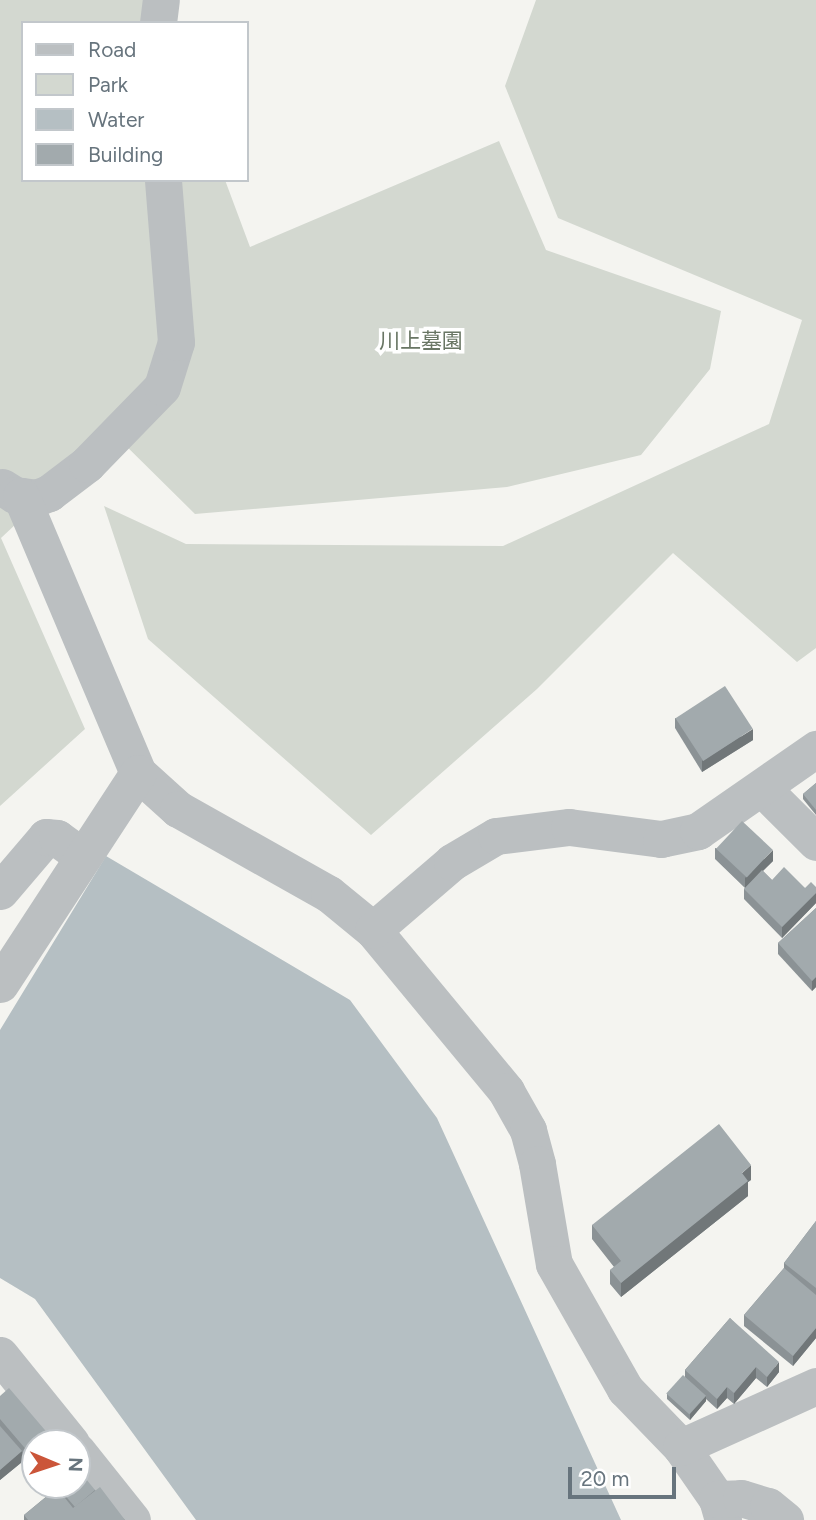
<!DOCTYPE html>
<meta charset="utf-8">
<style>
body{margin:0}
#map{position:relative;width:816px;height:1520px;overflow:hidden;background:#f4f4f0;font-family:Figtree,"Noto Sans JP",sans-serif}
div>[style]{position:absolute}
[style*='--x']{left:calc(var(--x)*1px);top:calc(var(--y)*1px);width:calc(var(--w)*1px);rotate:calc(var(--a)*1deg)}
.green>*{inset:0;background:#d3d8d0}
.water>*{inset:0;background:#b5bfc3}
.minor>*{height:37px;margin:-18.5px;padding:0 18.5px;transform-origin:18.5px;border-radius:18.5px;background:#bbbfc1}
.wall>*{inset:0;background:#8b9295}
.shaded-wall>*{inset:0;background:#717779}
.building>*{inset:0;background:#a2aaad;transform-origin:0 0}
span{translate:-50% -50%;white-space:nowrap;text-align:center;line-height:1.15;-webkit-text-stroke:7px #fff;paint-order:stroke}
.park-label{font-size:21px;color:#697664}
.legend{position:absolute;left:21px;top:21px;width:228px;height:161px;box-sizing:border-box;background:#fff;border:2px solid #c2c7cb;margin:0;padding:9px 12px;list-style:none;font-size:21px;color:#67747d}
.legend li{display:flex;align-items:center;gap:14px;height:35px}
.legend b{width:35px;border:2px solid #c2c7cb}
.north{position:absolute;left:21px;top:1429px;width:70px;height:70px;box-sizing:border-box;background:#fff;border:2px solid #c2c7cb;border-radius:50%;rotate:92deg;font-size:19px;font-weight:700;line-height:28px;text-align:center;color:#67747d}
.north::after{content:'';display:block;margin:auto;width:24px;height:32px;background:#cb5539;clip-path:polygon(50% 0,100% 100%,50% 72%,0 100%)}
.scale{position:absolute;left:568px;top:1467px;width:108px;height:32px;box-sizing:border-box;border:4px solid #67747d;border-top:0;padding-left:9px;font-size:21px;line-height:24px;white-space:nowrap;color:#67747d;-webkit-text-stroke:5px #fff;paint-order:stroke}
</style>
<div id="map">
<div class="green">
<div style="clip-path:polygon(0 0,157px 0,166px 23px,23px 23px,23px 180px,225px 180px,250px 247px,499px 141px,546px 250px,721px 311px,710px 369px,641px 455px,507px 487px,195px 514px,113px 433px,1px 538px,85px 729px,0 806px)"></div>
<div style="clip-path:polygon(536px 0,816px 0,816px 648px,797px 662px,673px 553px,537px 689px,371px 835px,148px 639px,104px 506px,186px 544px,503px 546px,769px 424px,802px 320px,558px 218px,505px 86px)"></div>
</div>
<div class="water">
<div style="clip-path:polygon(106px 856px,350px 1000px,437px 1118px,621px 1520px,196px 1520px,35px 1299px,0 1278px,0 1030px)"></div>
</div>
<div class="minor">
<div style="--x:158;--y:23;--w:23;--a:-83"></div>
<div style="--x:2;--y:487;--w:15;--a:32"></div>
<div style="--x:15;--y:495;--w:21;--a:8"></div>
<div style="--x:36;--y:498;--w:14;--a:-21"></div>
<div style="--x:49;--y:493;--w:48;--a:-37.3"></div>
<div style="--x:87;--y:464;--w:107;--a:-45.8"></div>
<div style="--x:162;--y:387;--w:47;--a:-72.7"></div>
<div style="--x:176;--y:342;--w:163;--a:-94.6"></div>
<div style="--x:21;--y:496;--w:301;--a:67.1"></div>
<div style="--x:138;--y:773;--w:54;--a:42"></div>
<div style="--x:178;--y:809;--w:173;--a:29.4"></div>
<div style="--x:329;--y:894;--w:57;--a:39.3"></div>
<div style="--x:373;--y:930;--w:209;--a:50.4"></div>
<div style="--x:506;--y:1091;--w:45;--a:60.6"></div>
<div style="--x:528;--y:1130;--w:35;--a:75"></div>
<div style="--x:537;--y:1164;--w:101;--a:80.4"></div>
<div style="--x:554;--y:1264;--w:144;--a:60.4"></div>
<div style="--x:625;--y:1389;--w:81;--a:46"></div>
<div style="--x:681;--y:1447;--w:63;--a:55.3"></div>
<div style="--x:717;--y:1499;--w:22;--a:74"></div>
<div style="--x:763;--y:789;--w:75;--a:45"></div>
<div style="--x:0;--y:891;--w:71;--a:-49.6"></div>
<div style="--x:46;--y:837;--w:11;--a:5"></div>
<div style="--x:57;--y:838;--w:32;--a:36"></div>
<div style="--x:373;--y:930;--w:104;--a:-40.7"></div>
<div style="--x:452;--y:862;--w:51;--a:-30.6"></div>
<div style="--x:496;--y:836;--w:74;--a:-7"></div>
<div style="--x:569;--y:827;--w:93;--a:7.4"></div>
<div style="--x:661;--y:839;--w:38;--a:-12"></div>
<div style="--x:698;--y:831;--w:144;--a:-34.8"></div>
<div style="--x:0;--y:984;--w:252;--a:-56.8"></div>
<div style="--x:0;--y:1355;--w:113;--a:51.1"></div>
<div style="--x:681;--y:1447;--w:148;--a:-24.3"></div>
<div style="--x:77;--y:1451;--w:88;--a:51.4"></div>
<div style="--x:717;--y:1499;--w:24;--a:-2"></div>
<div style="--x:741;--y:1498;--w:28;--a:17"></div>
<div style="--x:768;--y:1506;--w:22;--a:39"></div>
</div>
<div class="wall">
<div style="clip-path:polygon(675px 718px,753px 740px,702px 772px,675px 728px)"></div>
<div style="clip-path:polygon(816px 783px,816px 815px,803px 799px,803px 794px)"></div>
<div style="clip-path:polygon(715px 848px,773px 861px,763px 871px,772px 880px,805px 888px,816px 887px,816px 903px,782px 938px,744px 899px,744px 889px,745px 888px,715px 859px)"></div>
<div style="clip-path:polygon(816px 908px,816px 987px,812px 991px,778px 954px,778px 943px)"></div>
<div style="clip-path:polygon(751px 1180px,748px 1182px,748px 1196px,621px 1297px,610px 1284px,610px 1270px,614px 1267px,592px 1239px,592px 1225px)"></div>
<div style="clip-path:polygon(816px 1221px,816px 1338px,793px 1366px,744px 1326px,744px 1315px,784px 1268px,784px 1263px)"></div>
<div style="clip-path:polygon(730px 1318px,779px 1372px,767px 1387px,756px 1378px,734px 1404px,727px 1398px,717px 1409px,706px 1399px,706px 1401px,690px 1420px,667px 1399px,667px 1394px,685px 1377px,685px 1370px)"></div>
<div style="clip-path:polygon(0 1396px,35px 1443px,35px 1471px,22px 1455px,22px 1462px,0 1480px)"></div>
<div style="clip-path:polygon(47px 1485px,77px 1485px,95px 1490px,125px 1520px,24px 1520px,24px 1515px,53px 1491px)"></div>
</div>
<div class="shaded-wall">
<div style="clip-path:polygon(753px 729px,753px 740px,702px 772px,702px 761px)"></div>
<div style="clip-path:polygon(773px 850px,773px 861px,745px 888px,745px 878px)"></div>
<div style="clip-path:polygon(816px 893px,816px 903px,782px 938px,782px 927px)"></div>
<div style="clip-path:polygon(816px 977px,816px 987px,812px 991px,812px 981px)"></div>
<div style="clip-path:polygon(751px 1165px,751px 1180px,748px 1182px,748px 1196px,621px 1297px,621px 1283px)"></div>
<div style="clip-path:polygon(816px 1328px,816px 1338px,793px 1366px,793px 1356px)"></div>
<div style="clip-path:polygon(779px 1362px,779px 1372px,767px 1387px,767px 1377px)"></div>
<div style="clip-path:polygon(756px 1367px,756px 1378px,734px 1404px,734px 1393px)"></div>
<div style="clip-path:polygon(727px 1387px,727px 1398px,717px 1409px,717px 1399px)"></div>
<div style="clip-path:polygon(706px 1396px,706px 1401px,690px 1420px,690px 1414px)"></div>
<div style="clip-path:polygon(22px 1451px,22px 1462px,0 1480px,0 1470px)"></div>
</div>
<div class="building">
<div style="left:725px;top:686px;width:51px;height:59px;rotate:57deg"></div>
<div style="clip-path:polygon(816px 783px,816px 810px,803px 794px)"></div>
<div style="left:742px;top:821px;width:42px;height:38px;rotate:43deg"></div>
<div style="clip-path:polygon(784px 867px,805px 888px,811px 882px,816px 887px,816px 893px,782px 927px,744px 889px,762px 870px,772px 880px)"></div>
<div style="clip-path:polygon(816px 908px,816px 977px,812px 981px,778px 943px)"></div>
<div style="clip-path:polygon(719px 1124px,751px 1165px,742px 1173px,748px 1181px,621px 1283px,610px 1270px,621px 1261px,592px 1225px)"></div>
<div style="clip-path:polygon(816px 1221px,816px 1288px,784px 1263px)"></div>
<div style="clip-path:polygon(784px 1268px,816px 1295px,816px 1328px,793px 1356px,744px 1315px)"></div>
<div style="clip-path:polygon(730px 1318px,779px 1362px,767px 1377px,756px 1367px,734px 1393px,727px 1387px,717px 1399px,685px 1370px)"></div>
<div style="left:683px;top:1375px;width:31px;height:25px;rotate:42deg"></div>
<div style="clip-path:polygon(9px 1388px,56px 1443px,35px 1443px,35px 1460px,0 1419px,0 1396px)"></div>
<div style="clip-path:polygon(0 1426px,22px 1451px,0 1470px)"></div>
<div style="clip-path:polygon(77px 1468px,95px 1490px,75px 1507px,56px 1485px,77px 1485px)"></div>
<div style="clip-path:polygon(100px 1487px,125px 1520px,28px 1520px,24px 1515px,57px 1488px,73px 1508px)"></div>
</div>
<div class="park-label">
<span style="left:421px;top:341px">川上墓園</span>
</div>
<ul class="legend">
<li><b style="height:9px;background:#bbbfc1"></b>Road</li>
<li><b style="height:19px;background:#d3d8d0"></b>Park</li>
<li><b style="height:19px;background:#b5bfc3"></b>Water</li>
<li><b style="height:19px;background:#a2aaad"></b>Building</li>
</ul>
<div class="north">N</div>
<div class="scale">20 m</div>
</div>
